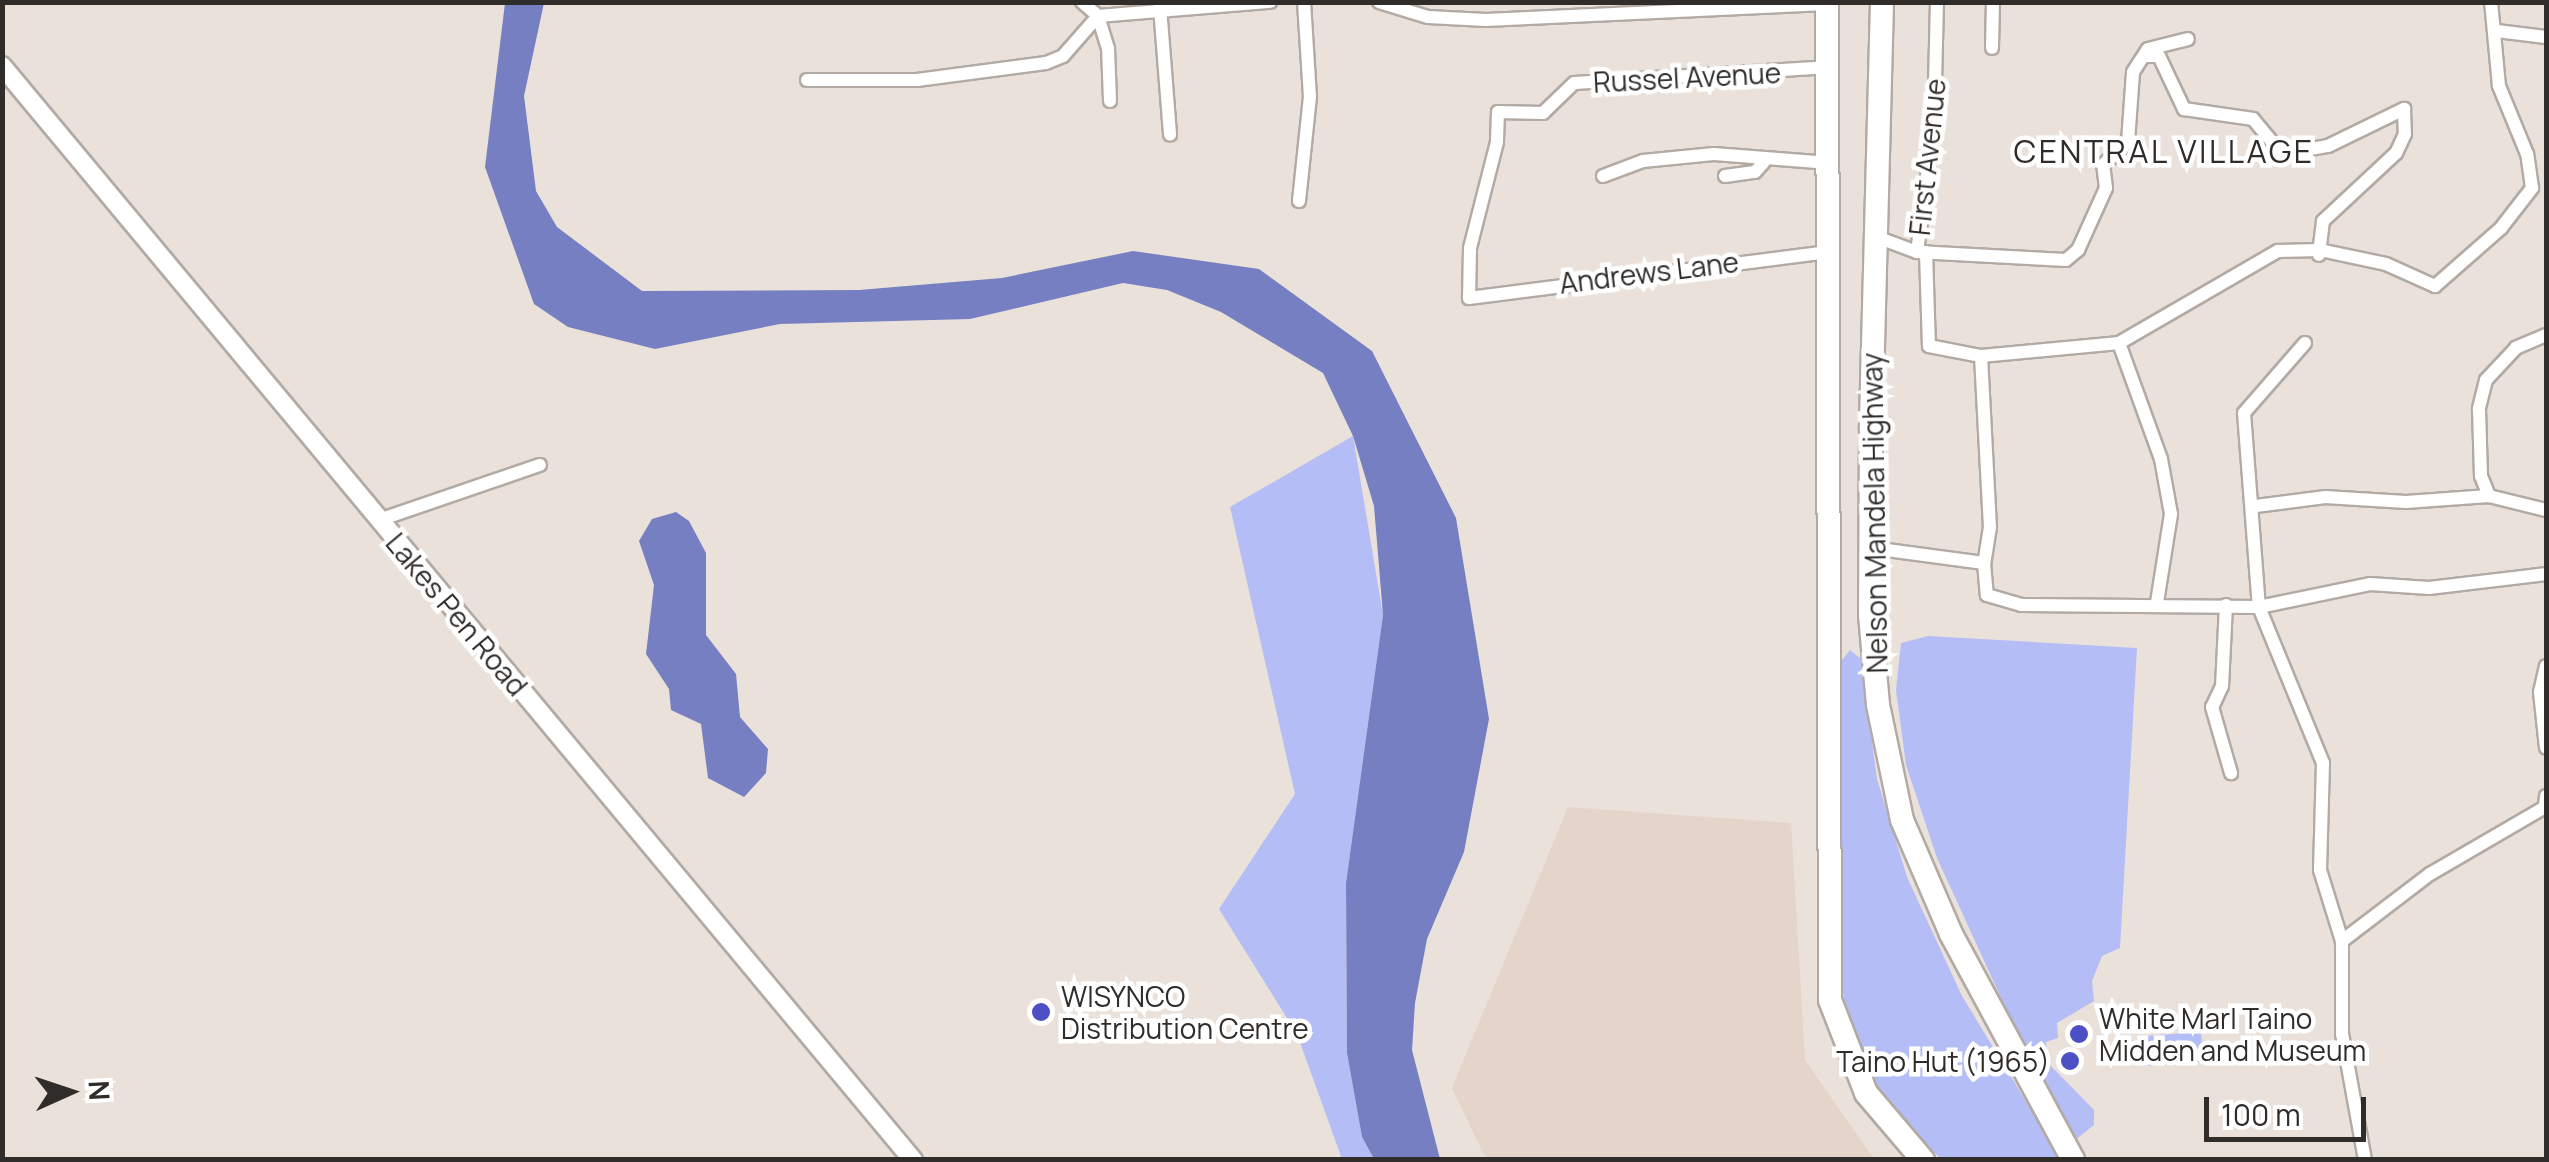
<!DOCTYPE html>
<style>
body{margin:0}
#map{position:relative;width:2549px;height:1162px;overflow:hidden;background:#eae1db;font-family:Manrope,sans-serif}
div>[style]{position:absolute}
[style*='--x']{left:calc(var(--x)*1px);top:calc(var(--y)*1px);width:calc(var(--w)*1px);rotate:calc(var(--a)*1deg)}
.built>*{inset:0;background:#e5d4ca}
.green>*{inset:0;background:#b4bdf5;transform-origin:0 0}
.water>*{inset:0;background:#767fc1}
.roads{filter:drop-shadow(2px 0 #b3aaa4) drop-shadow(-2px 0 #b3aaa4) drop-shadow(0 2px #b3aaa4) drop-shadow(0 -2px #b3aaa4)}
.street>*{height:12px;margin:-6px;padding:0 6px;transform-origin:6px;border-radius:6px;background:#fff}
.secondary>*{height:18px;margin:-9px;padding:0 9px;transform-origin:9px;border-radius:9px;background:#fff}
.highway>*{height:22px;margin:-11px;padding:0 11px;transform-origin:11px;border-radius:11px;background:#fff}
.dots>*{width:28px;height:28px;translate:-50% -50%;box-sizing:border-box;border:5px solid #fff;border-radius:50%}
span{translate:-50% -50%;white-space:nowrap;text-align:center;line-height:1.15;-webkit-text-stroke:9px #fff;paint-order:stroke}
.street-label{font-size:28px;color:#2f2c2a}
.poi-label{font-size:28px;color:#2f2c2a}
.left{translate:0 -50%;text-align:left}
.right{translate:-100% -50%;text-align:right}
.quarter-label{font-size:32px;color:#2f2c2a;letter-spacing:2.5px}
.frame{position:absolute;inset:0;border:5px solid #2f2c2a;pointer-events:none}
.north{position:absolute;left:20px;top:1042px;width:100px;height:100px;-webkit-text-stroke:8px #fff;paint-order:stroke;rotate:87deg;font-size:28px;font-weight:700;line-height:40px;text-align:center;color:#2f2c2a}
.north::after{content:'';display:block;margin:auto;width:35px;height:45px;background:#2f2c2a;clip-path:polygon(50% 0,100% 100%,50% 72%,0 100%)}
.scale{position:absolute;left:2204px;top:1097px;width:162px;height:45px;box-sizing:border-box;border:5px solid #2f2c2a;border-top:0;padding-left:12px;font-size:30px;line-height:35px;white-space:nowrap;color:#2f2c2a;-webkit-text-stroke:8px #fff;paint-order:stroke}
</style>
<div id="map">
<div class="built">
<div style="clip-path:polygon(1568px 807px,1791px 823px,1805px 1060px,1874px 1159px,1486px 1159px,1452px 1088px)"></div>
</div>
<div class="green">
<div style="clip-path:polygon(1353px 436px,1383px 615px,1346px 883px,1347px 1053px,1362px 1137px,1374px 1159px,1342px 1159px,1297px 1034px,1219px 909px,1295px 794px,1230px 507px)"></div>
<div style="clip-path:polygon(1928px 636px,2137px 648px,2120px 948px,2102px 956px,2092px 981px,2094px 1001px,2057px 1023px,2058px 1038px,2046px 1042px,2049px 1064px,2094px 1110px,2094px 1125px,2074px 1141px,2024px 1048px,1937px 858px,1906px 765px,1896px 690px,1901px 643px)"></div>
<div style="clip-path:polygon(1850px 650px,1861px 659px,1877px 779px,1907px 877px,1962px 996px,2061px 1159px,1941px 1159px,1896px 1115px,1855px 1051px,1841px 984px,1836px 899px,1842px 660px)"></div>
<div style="left:2201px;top:1032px;width:30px;height:60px;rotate:86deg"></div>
</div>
<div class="water">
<div style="clip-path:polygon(505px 3px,544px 3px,524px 96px,536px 191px,557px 227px,642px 291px,859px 290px,1002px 278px,1133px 251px,1259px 269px,1372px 351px,1456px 518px,1489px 719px,1464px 852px,1427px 939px,1415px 1003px,1412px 1050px,1440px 1159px,1374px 1159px,1362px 1137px,1347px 1053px,1346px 883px,1383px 615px,1374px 506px,1353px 436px,1323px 373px,1221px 312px,1167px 290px,1123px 283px,970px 319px,780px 324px,655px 349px,568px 327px,534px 304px,485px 167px)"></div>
<div style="clip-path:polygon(676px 512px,689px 521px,706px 553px,706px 635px,736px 674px,740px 717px,768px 749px,766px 773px,744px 797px,708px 778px,701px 724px,671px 710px,669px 689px,646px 654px,654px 585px,639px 541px,652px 519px)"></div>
</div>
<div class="roads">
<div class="street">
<div style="--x:1082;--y:2;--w:21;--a:41"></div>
<div style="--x:1098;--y:16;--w:34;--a:73"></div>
<div style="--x:1108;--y:48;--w:53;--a:87.8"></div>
<div style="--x:1379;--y:2;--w:51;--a:17"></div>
<div style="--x:1428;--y:17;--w:58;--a:3"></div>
<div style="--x:1486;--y:20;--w:340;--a:-2.7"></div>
<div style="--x:1160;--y:7;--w:128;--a:85.5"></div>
<div style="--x:2497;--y:31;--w:49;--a:7"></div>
<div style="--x:1992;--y:48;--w:46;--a:-88.8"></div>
<div style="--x:2145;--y:56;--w:14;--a:0"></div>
<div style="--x:2159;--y:56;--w:59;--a:64.7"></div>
<div style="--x:2184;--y:109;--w:70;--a:8.2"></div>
<div style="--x:2253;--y:119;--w:45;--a:50.4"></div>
<div style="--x:2282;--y:154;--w:47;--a:-9.9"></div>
<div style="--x:2328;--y:146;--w:85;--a:-26"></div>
<div style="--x:2404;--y:109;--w:25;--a:88"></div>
<div style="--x:2405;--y:134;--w:21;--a:115"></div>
<div style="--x:2396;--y:153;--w:100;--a:137"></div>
<div style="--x:2323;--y:221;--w:34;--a:97"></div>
<div style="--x:1830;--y:67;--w:256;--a:176.4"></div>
<div style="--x:1574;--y:83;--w:43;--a:135.9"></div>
<div style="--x:1543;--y:113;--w:45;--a:-178.7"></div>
<div style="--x:1498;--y:112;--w:30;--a:92"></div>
<div style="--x:1497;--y:142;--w:109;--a:104.3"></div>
<div style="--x:1470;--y:248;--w:50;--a:91.1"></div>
<div style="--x:1469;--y:298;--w:364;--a:-7.3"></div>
<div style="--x:807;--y:80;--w:110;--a:0"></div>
<div style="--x:917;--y:80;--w:130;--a:-7.5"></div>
<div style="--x:1046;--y:63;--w:18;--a:-22"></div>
<div style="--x:1063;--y:56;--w:53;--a:-48.8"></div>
<div style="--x:1098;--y:16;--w:173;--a:-4.7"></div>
<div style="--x:1603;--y:176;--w:43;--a:-20.6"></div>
<div style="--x:1643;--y:161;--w:71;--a:-5.6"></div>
<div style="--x:1714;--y:154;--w:116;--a:4.4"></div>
<div style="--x:1725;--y:176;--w:30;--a:-8"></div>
<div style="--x:1755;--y:172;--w:13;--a:-48"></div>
<div style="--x:1299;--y:201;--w:105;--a:-84"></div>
<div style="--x:1310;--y:97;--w:95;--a:-93.6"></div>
<div style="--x:1874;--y:236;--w:46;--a:20.4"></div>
<div style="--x:1917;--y:252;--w:149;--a:3.1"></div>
<div style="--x:2066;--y:260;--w:16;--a:-40"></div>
<div style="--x:2078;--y:250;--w:68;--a:-65.7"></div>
<div style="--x:2106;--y:188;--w:23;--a:-97"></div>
<div style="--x:2103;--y:165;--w:34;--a:-43"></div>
<div style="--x:2128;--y:142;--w:70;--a:-85.9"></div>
<div style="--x:2133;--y:72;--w:27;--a:-57"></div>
<div style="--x:2148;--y:49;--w:41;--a:-14"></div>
<div style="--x:1917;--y:252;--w:129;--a:-82.4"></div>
<div style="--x:1934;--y:124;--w:122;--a:-88.6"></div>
<div style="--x:1926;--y:252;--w:94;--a:88.2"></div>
<div style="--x:1929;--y:346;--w:53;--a:10.9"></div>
<div style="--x:1981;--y:356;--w:139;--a:-5.4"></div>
<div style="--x:2119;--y:343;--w:184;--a:-30.1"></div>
<div style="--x:2278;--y:251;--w:42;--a:-1.4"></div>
<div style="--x:2320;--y:250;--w:67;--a:12"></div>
<div style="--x:2386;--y:264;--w:54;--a:24.2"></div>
<div style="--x:2435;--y:286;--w:88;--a:-41.3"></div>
<div style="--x:2501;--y:228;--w:51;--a:-52.2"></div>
<div style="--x:2532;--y:188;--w:34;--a:-98"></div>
<div style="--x:2527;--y:154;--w:74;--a:-112.4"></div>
<div style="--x:2499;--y:86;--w:84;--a:-95.4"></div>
<div style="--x:2546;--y:335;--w:33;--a:157"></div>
<div style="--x:2516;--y:348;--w:44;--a:133.2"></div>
<div style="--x:2486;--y:380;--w:30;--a:104"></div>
<div style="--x:2479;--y:409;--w:67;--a:88.3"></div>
<div style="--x:2481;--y:476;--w:22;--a:68"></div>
<div style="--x:2489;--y:496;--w:59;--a:13.8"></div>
<div style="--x:2119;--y:343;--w:123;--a:70.1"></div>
<div style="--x:2161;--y:459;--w:56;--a:79.7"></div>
<div style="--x:2171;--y:514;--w:89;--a:99"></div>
<div style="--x:2305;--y:343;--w:93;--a:131.1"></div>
<div style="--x:2244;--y:413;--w:195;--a:85.6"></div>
<div style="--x:2259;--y:607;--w:169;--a:67.7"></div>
<div style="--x:2323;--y:763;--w:107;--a:91.6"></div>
<div style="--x:2320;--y:870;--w:74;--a:72.8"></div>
<div style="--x:1981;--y:356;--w:171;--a:87"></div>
<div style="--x:1990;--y:527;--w:36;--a:99"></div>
<div style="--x:2256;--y:506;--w:70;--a:-7.4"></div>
<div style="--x:2325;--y:497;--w:81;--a:3.5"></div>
<div style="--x:2406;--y:502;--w:83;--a:-4.1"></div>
<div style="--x:379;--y:520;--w:170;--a:-18.9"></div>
<div style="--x:1872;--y:548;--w:113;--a:7.6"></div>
<div style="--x:1984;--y:563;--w:32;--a:85"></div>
<div style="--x:1987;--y:595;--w:35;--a:16"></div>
<div style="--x:2021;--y:605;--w:238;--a:0.5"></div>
<div style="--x:2259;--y:607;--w:113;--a:-11.7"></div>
<div style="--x:2370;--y:584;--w:59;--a:3.9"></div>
<div style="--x:2429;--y:588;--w:118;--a:-6.8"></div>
<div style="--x:2226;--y:605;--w:81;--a:92.8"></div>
<div style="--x:2222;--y:686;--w:23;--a:115"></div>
<div style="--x:2212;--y:707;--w:69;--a:73.9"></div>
<div style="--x:2546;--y:666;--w:27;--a:103"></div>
<div style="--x:2540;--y:692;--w:56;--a:83.9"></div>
<div style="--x:2365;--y:1160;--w:128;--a:-100.3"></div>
<div style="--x:2342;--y:1034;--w:93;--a:-90"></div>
<div style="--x:2342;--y:941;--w:111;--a:-37.3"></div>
<div style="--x:2430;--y:874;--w:133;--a:-30.2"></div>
<div style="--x:2545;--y:807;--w:11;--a:-85"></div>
</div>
<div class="secondary">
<div style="--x:2;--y:66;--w:1424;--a:50.22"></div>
</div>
<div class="highway">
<div style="--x:1827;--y:2;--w:998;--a:89.83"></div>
<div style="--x:1830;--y:1000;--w:100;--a:68.8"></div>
<div style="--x:1866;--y:1093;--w:88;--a:49.6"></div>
<div style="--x:1882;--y:2;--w:428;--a:91.5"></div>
<div style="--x:1871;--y:430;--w:185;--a:90.3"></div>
<div style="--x:1870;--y:615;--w:90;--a:84.9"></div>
<div style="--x:1878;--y:705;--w:117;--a:78.2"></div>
<div style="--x:1902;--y:820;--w:124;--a:66.7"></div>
<div style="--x:1951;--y:934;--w:257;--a:61.6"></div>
</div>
</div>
<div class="dots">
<div style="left:1041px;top:1012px;background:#4d4fc5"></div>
<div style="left:2079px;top:1034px;background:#4d4fc5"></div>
<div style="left:2070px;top:1061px;background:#4d4fc5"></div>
</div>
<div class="street-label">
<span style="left:1687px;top:77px;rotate:-3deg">Russel Avenue</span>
<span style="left:1927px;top:157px;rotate:-84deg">First Avenue</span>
<span style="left:1649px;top:272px;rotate:-7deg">Andrews Lane</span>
<span style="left:1874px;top:513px;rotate:-91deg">Nelson Mandela Highway</span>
<span style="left:457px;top:614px;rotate:50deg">Lakes Pen Road</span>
</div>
<div class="poi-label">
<span class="left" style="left:1061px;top:1012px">WISYNCO<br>Distribution Centre</span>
<span class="left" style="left:2099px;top:1034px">White Marl Taino<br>Midden and Museum</span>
<span class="right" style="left:2050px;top:1061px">Taino Hut (1965)</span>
</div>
<div class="quarter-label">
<span style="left:2164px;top:151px">CENTRAL VILLAGE</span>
</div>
<div class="frame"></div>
<div class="north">N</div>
<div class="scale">100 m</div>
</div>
